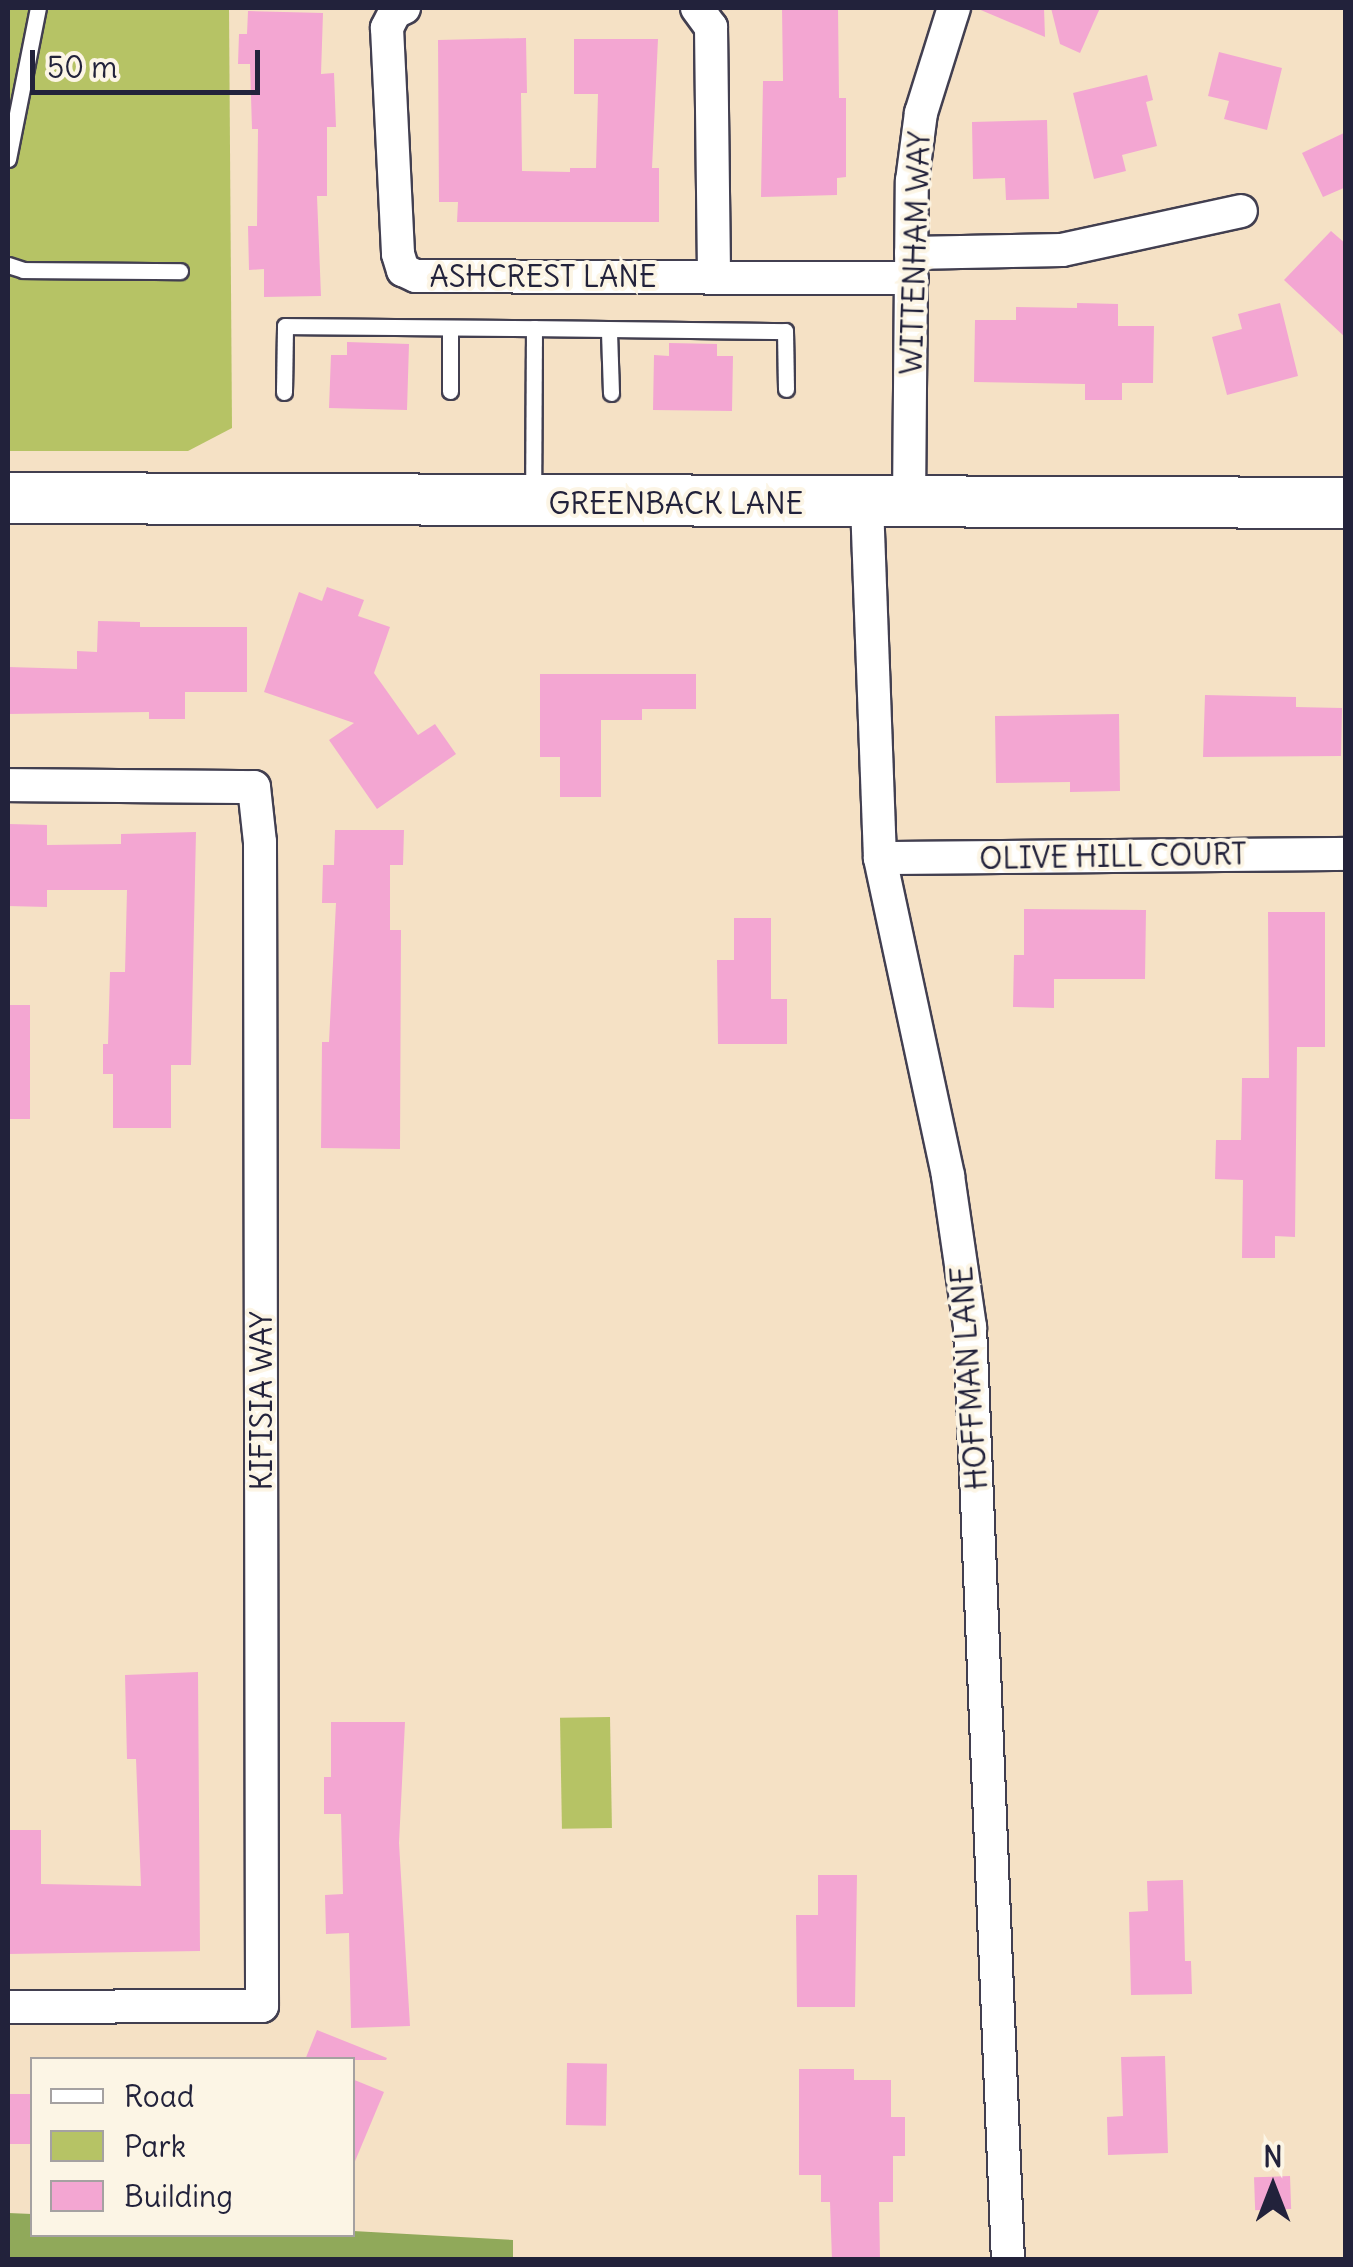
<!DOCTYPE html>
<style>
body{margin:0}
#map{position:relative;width:1353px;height:2267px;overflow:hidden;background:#f5e1c5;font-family:Delius,sans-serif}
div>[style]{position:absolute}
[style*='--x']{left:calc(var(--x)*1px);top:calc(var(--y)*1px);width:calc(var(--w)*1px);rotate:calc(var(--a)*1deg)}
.green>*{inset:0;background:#b6c365;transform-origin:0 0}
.forest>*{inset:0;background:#90a95a}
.building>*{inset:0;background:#f3a6d2;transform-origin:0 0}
.roads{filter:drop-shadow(2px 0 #423f50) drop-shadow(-2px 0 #423f50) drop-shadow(0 2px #423f50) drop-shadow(0 -2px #423f50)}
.service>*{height:15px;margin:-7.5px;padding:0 7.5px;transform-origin:7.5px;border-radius:7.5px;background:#fff}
.minor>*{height:32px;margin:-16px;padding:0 16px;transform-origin:16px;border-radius:16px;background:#fff}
.primary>*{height:50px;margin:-25px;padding:0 25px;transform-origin:25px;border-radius:25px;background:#fff}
span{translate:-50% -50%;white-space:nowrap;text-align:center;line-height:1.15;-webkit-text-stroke:8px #fcf5e5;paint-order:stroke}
.street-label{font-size:30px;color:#22223b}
.frame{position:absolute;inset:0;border:10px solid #22223b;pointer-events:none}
.legend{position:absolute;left:30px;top:2057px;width:325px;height:180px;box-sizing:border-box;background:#fcf5e5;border:2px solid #a5a1a1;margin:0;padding:12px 18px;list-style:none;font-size:30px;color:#22223b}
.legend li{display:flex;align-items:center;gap:20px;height:50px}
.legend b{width:50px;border:2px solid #a5a1a1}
.north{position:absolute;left:1223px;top:2137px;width:100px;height:100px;-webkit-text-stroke:8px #fcf5e5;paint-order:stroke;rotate:0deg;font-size:28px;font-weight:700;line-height:40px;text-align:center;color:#22223b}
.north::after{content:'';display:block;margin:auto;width:35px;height:45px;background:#22223b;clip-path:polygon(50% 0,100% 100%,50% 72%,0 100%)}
.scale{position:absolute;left:30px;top:50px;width:230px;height:45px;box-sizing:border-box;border:5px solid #22223b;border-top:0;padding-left:12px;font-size:30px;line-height:35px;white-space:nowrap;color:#22223b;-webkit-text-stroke:8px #fcf5e5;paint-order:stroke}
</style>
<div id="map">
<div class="green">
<div style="clip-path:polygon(8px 8px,229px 8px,232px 428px,188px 451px,8px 451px)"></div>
<div style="left:610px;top:1717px;width:111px;height:50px;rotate:89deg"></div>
</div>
<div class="forest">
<div style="clip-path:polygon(8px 2213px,32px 2214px,32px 2234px,353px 2231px,513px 2240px,513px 2259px,8px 2259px)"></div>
</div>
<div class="building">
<div style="clip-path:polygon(782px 8px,838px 8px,839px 98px,846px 98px,846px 177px,837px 178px,837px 195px,761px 197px,763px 81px,783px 81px)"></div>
<div style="clip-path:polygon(976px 8px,1044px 8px,1045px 37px)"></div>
<div style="clip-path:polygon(1051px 8px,1100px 8px,1080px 53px,1060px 44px)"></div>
<div style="clip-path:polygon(248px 11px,323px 13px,321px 74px,334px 73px,336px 127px,327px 127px,327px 196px,317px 196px,321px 296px,264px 297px,264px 269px,249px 270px,248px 226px,257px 226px,258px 129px,252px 129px,250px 64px,238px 64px,239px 34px,247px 34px)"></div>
<div style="clip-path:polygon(526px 38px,527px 93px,521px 93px,522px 171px,570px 172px,570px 168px,596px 168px,598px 94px,574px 94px,574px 39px,658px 39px,652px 168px,659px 168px,659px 222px,457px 222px,458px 202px,439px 202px,438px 40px)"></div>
<div style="clip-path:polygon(1219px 52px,1282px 68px,1267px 130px,1224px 119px,1229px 101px,1208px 96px)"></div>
<div style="clip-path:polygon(1147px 75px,1153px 100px,1146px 102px,1157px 146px,1122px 155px,1126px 171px,1094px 179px,1073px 93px)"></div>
<div style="clip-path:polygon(1047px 120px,1049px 199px,1006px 200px,1005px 178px,973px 179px,972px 122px)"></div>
<div style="clip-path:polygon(1346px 132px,1346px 187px,1323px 197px,1302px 153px)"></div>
<div style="clip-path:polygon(1331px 231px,1346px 244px,1346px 338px,1284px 280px)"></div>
<div style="clip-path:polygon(1077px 303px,1118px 304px,1118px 326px,1154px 326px,1153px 383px,1122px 383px,1122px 400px,1085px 400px,1085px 384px,974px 382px,975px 320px,1016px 320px,1016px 307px,1077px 308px)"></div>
<div style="clip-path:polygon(1280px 303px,1298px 376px,1227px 395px,1212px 337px,1242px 329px,1238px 314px)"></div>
<div style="clip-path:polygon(347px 342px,409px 344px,407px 410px,329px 408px,331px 355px,347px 355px)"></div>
<div style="clip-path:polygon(669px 343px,717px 344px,717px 356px,733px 356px,732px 411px,653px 410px,654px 355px,669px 356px)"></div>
<div style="clip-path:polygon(327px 587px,364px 600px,358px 616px,390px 627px,374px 673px,418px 735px,435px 724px,456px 754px,377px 809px,329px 740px,354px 723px,264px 692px,299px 592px,322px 601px)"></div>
<div style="clip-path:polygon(98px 621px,140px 622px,140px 627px,247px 627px,247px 692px,185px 692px,185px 719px,149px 719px,149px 712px,8px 714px,8px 667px,77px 669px,77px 651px,97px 652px)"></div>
<div style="clip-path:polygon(540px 674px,696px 674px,696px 709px,642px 709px,642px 720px,601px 720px,601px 797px,560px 797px,560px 757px,540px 757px)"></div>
<div style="clip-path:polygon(1205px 695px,1296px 697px,1296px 707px,1342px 708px,1341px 756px,1203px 757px)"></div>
<div style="clip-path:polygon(1119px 714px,1120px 791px,1070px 792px,1070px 782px,996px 783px,995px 716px)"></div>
<div style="clip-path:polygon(9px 824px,47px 825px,47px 845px,121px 844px,121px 834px,196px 832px,191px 1065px,171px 1065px,171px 1128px,113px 1128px,113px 1074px,103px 1074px,103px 1044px,108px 1044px,110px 972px,125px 972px,127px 890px,47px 890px,47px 907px,8px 906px)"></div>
<div style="clip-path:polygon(335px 830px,404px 830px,403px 865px,390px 865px,390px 930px,401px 930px,400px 1149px,321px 1148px,322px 1042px,329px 1042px,336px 903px,322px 903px,323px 865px,334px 865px)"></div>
<div style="clip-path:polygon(1024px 909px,1146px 910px,1145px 979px,1054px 979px,1054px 1008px,1013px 1007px,1014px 955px,1024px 955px)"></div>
<div style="clip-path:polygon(1268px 912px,1325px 912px,1325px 1047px,1297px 1047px,1295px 1237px,1275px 1236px,1275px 1258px,1242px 1258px,1243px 1180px,1215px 1179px,1216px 1140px,1241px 1140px,1242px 1078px,1269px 1078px)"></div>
<div style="clip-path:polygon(734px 918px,771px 918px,771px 999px,787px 999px,787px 1044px,718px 1044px,717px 960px,734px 960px)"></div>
<div style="left:8px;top:1005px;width:22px;height:114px"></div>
<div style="clip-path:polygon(198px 1672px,200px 1951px,8px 1954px,8px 1830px,41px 1830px,41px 1884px,141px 1886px,136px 1759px,127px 1759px,125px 1675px)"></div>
<div style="clip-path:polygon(331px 1722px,405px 1722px,399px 1843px,410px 2026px,351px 2028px,349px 1933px,326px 1934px,325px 1895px,343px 1894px,341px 1814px,324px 1814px,324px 1777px,331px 1777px)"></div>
<div style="clip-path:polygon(818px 1875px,857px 1875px,855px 2007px,797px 2007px,796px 1915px,818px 1915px)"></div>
<div style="clip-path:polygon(1183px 1880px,1185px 1961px,1191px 1961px,1192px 1994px,1131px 1995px,1129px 1912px,1148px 1911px,1147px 1881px)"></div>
<div style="clip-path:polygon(317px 2030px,387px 2058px,386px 2060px,305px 2060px)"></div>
<div style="clip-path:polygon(1165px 2056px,1168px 2153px,1108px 2155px,1107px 2117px,1123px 2116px,1121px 2057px)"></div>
<div style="left:567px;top:2063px;width:40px;height:62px;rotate:1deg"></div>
<div style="clip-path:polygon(799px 2069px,854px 2069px,854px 2080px,891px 2080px,891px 2117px,905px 2117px,905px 2156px,893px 2156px,893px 2202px,879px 2202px,880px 2260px,832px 2260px,830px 2202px,821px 2202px,821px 2175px,799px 2175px)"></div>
<div style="clip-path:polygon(352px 2079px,384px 2092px,353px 2166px,352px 2166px)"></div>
<div style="left:8px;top:2094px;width:24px;height:50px"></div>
<div style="left:1290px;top:2176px;width:33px;height:36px;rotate:88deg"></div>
</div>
<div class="roads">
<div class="service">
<div style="--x:8;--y:159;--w:154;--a:-78.8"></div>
<div style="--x:8;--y:265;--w:16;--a:18"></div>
<div style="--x:23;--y:270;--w:157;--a:0.4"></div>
<div style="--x:534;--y:328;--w:251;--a:0.7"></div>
<div style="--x:785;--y:331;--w:58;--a:89"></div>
<div style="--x:450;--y:330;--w:61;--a:90"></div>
<div style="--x:609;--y:332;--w:61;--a:88.1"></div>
<div style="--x:284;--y:392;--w:66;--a:-89.1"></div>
<div style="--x:285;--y:326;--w:249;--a:0.5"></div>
<div style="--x:534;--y:328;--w:166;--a:90.3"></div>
</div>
<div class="minor">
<div style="--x:404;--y:8;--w:10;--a:156"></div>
<div style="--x:395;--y:12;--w:18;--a:117"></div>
<div style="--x:387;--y:28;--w:226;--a:87.2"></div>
<div style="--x:398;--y:254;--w:17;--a:73"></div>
<div style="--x:403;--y:270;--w:14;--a:25"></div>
<div style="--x:416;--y:276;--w:496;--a:0.3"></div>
<div style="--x:697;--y:8;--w:24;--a:54"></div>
<div style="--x:711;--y:27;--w:250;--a:89.3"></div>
<div style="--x:911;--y:253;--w:151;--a:-1.1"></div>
<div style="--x:1062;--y:250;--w:183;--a:-12.3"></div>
<div style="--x:867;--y:504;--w:354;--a:87.9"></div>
<div style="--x:880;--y:858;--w:325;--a:77.9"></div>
<div style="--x:948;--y:1176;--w:153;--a:81.7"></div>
<div style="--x:970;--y:1327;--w:934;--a:87.67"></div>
<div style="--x:909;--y:504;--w:323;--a:-89.5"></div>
<div style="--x:912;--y:181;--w:69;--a:-82.5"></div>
<div style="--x:921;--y:113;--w:110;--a:-72.6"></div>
<div style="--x:8;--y:785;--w:246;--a:0.5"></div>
<div style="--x:254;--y:787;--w:55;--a:83.8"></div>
<div style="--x:260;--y:842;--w:1164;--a:89.9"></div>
<div style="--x:262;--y:2006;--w:254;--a:179.8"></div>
<div style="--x:880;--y:858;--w:466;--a:-0.5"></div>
</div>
<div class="primary">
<div style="--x:8;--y:498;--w:1338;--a:0.21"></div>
</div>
</div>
<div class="street-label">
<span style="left:915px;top:253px;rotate:-88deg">WITTENHAM WAY</span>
<span style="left:543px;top:276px">ASHCREST LANE</span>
<span style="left:676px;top:503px">GREENBACK LANE</span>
<span style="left:1113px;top:856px;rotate:-1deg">OLIVE HILL COURT</span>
<span style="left:969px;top:1378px;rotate:-94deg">HOFFMAN LANE</span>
<span style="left:261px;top:1401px;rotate:-90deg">KIFISIA WAY</span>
</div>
<div class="frame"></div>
<ul class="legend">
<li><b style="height:12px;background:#fff"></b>Road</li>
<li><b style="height:28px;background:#b6c365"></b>Park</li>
<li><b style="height:28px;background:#f3a6d2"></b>Building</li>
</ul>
<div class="north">N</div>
<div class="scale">50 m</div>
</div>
